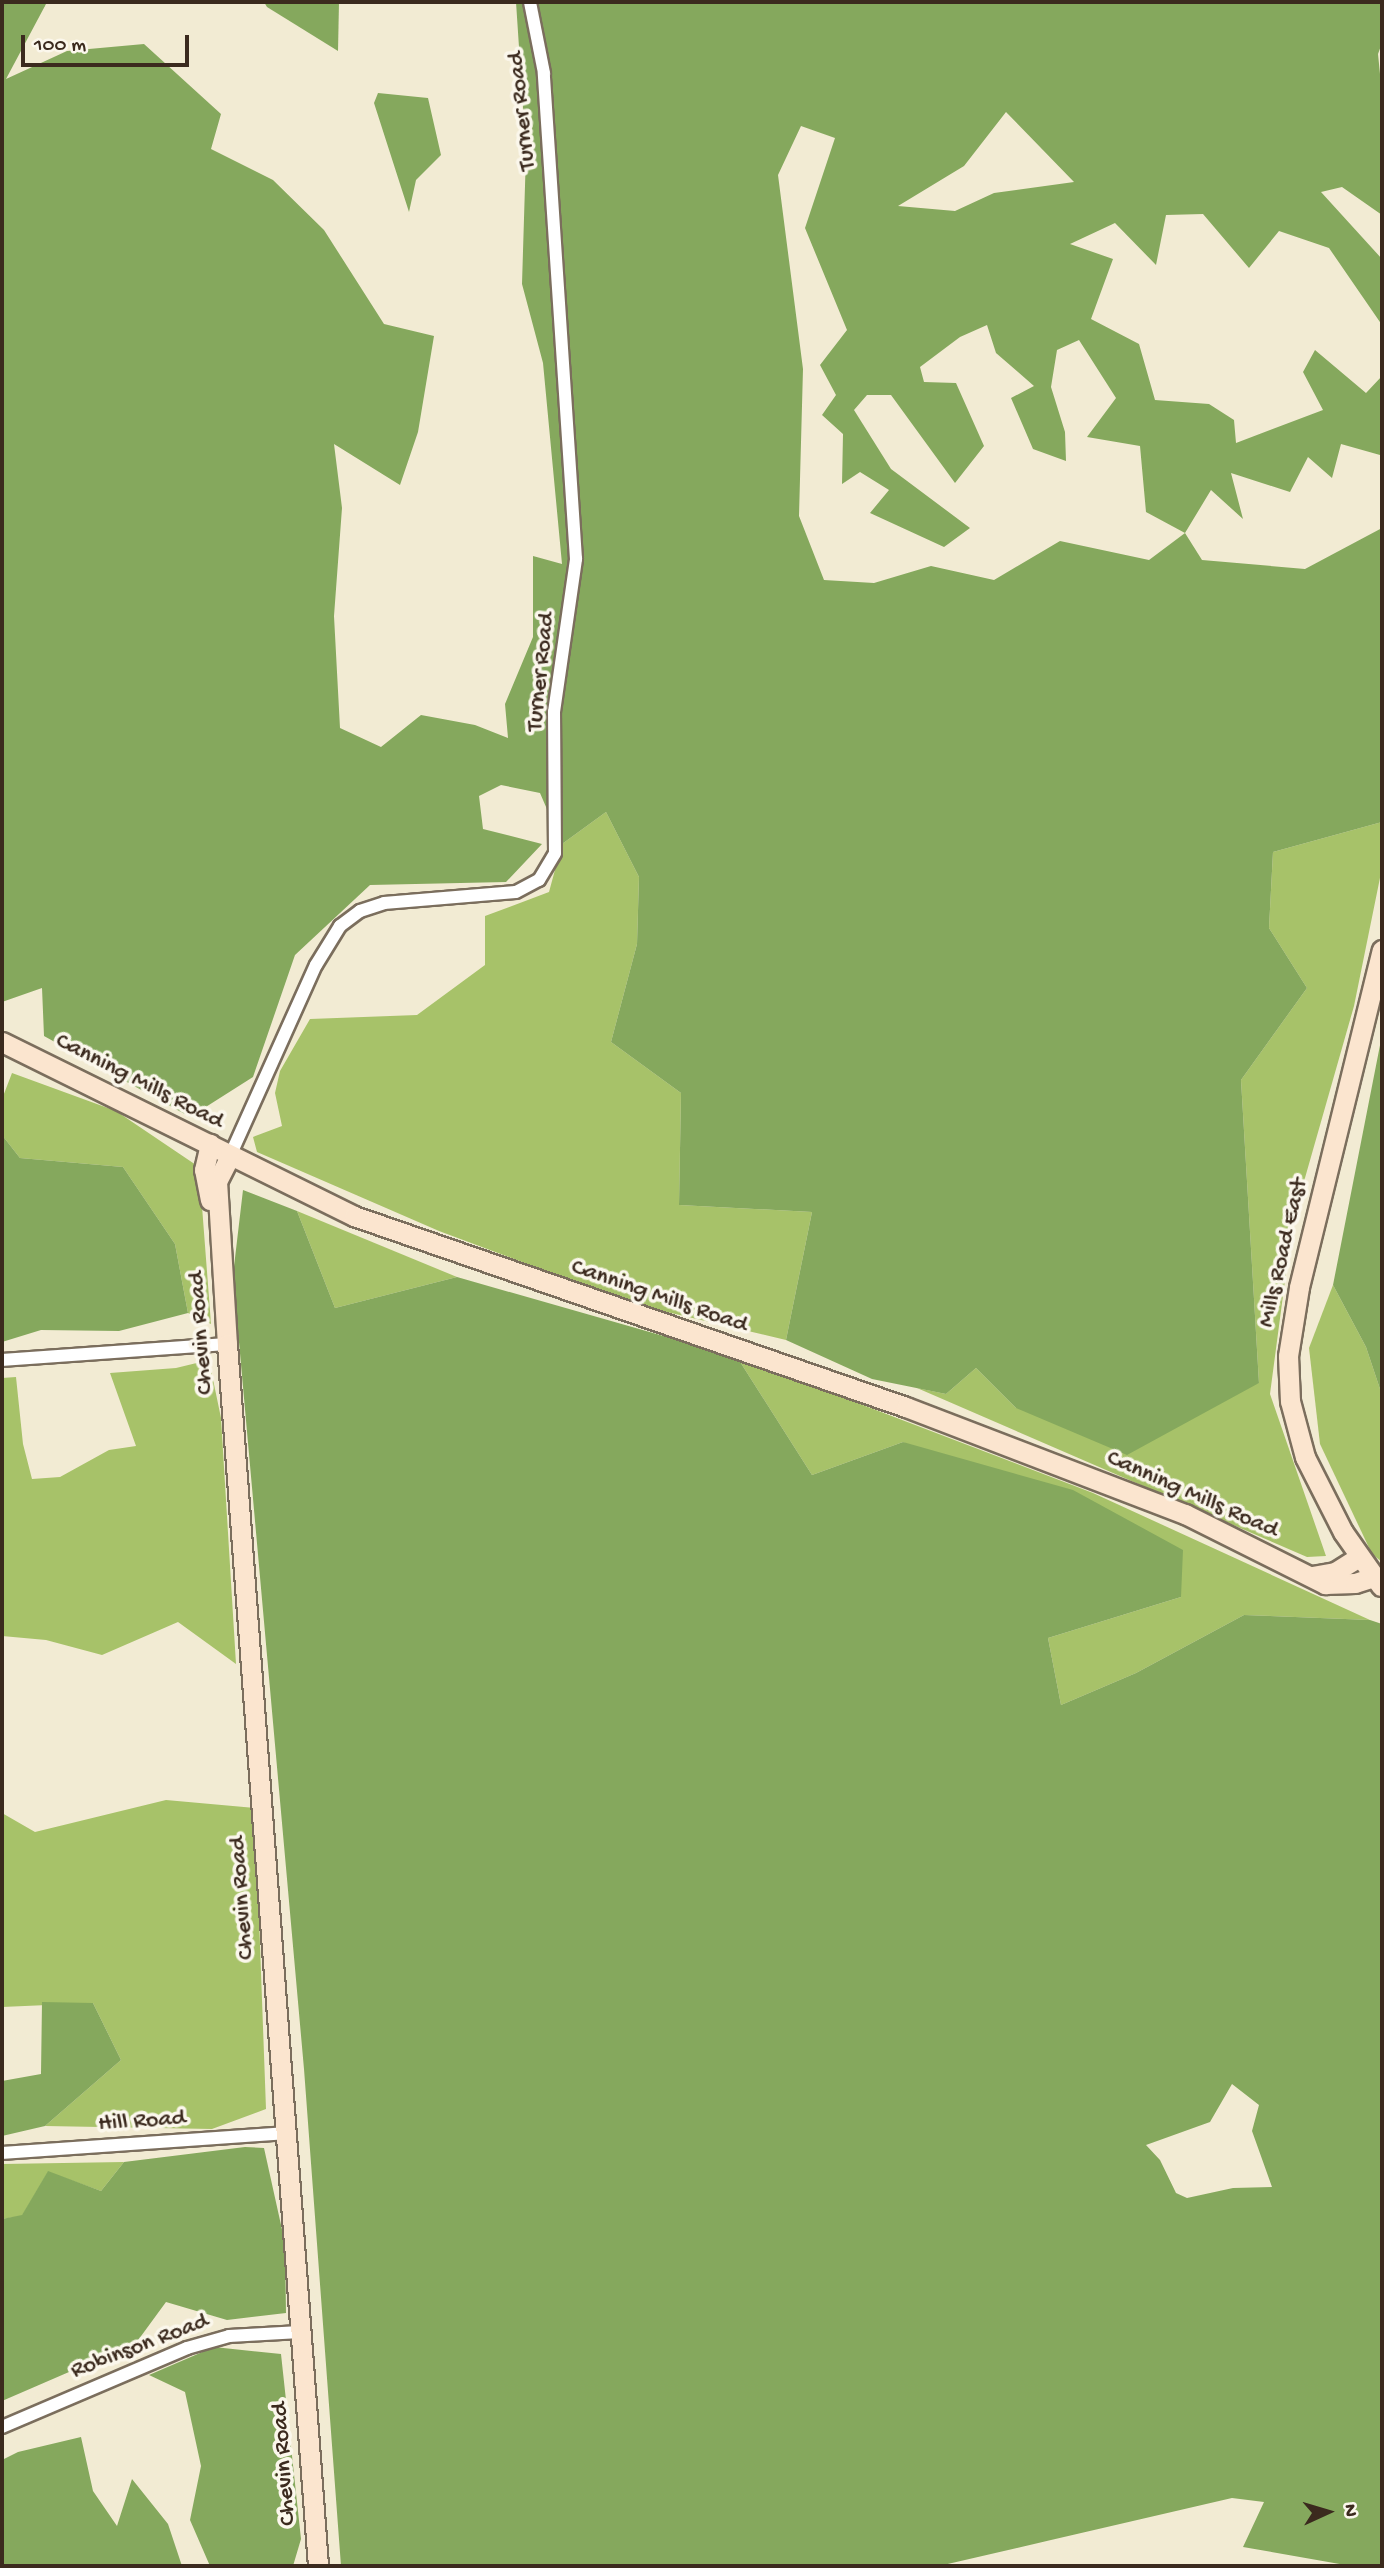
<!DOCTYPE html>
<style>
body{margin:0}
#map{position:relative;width:1384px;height:2568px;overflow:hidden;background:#f2ebd3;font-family:"Gochi Hand",sans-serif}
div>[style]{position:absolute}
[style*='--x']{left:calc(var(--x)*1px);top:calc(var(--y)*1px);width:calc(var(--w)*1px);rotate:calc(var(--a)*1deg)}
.green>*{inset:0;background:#a7c269}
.forest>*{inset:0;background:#85a85d}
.roads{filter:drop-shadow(2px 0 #7b6e5d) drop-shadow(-2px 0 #7b6e5d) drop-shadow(0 2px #7b6e5d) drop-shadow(0 -2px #7b6e5d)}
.minor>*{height:12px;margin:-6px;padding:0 6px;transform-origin:6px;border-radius:6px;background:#fff}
.secondary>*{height:19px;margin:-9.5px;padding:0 9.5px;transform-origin:9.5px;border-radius:9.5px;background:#fbe5cf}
span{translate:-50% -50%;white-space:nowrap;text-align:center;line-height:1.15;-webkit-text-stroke:7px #fbf7ec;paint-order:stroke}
.street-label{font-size:24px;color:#3b2a1e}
.frame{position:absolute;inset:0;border:4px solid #3b2a1e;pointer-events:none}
.north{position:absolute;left:1293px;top:2477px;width:70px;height:70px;-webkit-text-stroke:5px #fbf7ec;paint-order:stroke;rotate:86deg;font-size:19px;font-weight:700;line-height:28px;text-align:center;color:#3b2a1e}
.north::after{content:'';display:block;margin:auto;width:24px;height:32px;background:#3b2a1e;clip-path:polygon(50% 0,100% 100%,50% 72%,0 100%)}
.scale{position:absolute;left:21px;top:35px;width:168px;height:32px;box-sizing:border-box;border:4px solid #3b2a1e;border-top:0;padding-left:9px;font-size:21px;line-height:24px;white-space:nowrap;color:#3b2a1e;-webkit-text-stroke:5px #fbf7ec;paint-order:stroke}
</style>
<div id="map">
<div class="green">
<div style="clip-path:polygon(606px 812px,639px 877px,637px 944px,611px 1042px,681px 1093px,679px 1205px,812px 1212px,786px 1340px,637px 1305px,439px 1231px,257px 1152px,253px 1137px,282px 1126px,275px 1093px,280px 1071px,310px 1019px,417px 1015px,485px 965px,485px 916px,549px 892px,562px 844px)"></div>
<div style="clip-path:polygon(1382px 822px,1382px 868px,1354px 1006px,1293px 1220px,1270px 1394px,1326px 1556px,1307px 1557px,917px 1388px,946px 1394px,976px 1368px,1016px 1408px,1259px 1383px,1241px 1080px,1307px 988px,1269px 928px,1273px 852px)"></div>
<div style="clip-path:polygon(12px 1073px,116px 1111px,199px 1167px,211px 1324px,188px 1313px,175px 1244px,123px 1167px,20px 1158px,2px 1135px,2px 1099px)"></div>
<div style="clip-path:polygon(297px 1211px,457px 1277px,335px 1308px)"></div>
<div style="clip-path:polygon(1333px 1285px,1366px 1347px,1382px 1395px,1382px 1562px,1372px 1554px,1320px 1444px,1309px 1348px)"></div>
<div style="clip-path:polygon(737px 1357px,1093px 1493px,1370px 1620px,1244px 1615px,1136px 1673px,1061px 1705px,1048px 1638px,1181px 1597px,903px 1442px,812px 1475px)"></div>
<div style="clip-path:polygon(209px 1360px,221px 1418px,236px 1664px,178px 1622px,102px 1655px,46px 1640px,2px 1636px,2px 1378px,16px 1377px,23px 1444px,32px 1479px,60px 1477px,109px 1450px,136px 1446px,110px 1373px,176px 1368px)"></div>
<div style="clip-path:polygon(166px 1800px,255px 1808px,266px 2109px,212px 2129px,45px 2126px,121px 2060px,93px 2003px,2px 2007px,2px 1813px,35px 1832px)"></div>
<div style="clip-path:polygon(124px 2162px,101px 2191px,48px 2172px,22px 2216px,2px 2219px,2px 2164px)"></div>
</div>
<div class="forest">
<div style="clip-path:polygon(evenodd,2px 2px,46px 4px,6px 79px,67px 51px,144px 44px,221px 114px,211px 149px,273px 180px,324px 230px,384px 324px,434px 336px,418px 432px,400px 485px,334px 444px,342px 508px,334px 616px,340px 728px,381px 747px,421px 715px,475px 725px,508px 738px,505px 704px,533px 637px,533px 556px,562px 564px,543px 363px,522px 284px,526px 153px,516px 2px,1382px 2px,1382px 43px,1378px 54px,1382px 94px,1382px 215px,1342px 187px,1321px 192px,1382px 259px,1382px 325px,1329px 248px,1279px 231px,1249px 268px,1203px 214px,1166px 215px,1156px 265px,1115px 223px,1070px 244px,1113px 259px,1091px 319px,1139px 344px,1155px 400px,1209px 404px,1234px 420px,1236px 443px,1323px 410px,1303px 372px,1315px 350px,1366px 393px,1382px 376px,1382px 463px,1380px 455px,1341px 444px,1332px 478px,1308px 457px,1290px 492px,1231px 473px,1243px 519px,1211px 490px,1185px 533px,1202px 560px,1305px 569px,1382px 528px,1382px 822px,1273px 852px,1269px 928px,1307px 988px,1241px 1080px,1259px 1383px,1127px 1455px,1016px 1408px,976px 1368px,946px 1394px,872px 1379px,786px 1340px,812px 1212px,679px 1205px,681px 1093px,611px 1042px,637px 944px,639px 877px,606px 812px,562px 844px,540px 793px,501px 785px,479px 796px,483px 829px,542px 844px,506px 882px,370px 885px,295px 955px,253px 1077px,190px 1117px,44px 1036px,42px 988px,2px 1002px,2px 2px,1006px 112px,1074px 182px,994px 193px,955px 211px,898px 206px,964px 166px,1006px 112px,2px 2px,801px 126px,835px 138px,805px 228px,847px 330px,820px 365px,836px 395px,822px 415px,843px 434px,842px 484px,860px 472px,889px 490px,870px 513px,944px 547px,970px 528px,891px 469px,854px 410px,867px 395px,891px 395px,955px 483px,984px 446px,956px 383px,924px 382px,920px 367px,960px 337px,987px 325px,996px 353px,1034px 386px,1011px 398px,1033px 449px,1066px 461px,1065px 432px,1051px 387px,1057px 350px,1079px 340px,1116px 398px,1087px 437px,1140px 446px,1146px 512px,1185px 533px,1149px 560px,1060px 541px,994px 580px,931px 566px,874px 583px,824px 580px,799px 516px,803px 369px,778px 175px,801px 126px)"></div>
<div style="clip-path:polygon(264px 2px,339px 2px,338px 51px,267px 7px)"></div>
<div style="clip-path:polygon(378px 93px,428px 98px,441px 155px,416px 180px,409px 212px,374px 103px)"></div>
<div style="clip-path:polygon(1382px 1035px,1382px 1395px,1366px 1347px,1333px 1285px)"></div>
<div style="clip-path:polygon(2px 1135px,20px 1158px,123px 1167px,175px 1244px,188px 1313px,119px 1331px,41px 1330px,2px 1342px)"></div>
<div style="clip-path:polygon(evenodd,243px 1190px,297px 1211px,335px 1308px,457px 1277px,737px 1357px,812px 1475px,903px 1442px,1073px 1490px,1183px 1550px,1181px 1597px,1048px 1638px,1061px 1705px,1136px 1673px,1244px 1615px,1370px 1620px,1382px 1624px,1382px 2566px,1351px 2566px,1243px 2547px,1264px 2502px,1232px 2498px,939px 2566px,341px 2566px,304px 2069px,233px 1275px,243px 1190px,1232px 2084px,1259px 2105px,1252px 2131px,1272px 2187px,1233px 2188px,1187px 2198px,1176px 2193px,1160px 2160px,1146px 2145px,1210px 2122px,1232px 2084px)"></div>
<div style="clip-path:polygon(42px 2002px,93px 2003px,121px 2060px,45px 2126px,2px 2136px,2px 2081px,41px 2074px)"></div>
<div style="clip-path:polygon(245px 2147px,264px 2148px,285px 2243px,286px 2313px,227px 2320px,166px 2302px,136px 2343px,2px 2401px,2px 2219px,22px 2215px,48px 2171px,101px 2191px,124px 2162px)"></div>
<div style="clip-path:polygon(214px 2347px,281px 2354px,301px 2539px,293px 2566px,210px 2566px,190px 2520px,201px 2466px,185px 2392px,149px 2375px)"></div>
<div style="clip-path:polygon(81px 2437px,93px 2491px,117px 2526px,132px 2479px,168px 2524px,182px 2566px,2px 2566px,2px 2460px,18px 2452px)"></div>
</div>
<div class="roads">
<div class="minor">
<div style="--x:230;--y:1156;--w:209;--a:-65.8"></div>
<div style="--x:316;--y:965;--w:46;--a:-58.4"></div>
<div style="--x:340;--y:926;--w:25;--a:-37"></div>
<div style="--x:360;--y:911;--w:25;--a:-18"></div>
<div style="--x:384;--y:903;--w:132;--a:-4.8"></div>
<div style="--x:516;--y:892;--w:26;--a:-28"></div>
<div style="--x:539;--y:880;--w:31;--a:-59"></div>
<div style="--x:555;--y:853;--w:141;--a:-90.4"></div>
<div style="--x:554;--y:712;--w:155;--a:-81.8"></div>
<div style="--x:576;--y:559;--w:487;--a:-93.8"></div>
<div style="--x:544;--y:73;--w:72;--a:-101.2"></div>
<div style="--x:2;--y:1360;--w:226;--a:-4.1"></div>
<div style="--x:2;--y:2153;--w:284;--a:-4"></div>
<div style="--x:2;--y:2427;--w:201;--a:-23.1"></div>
<div style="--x:187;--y:2348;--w:44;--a:-15.9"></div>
<div style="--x:229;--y:2336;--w:71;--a:-3.2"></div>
</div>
<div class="secondary">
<div style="--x:2;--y:1042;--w:393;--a:26.3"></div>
<div style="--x:354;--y:1216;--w:584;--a:19.09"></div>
<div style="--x:906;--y:1407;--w:299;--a:21"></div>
<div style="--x:1185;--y:1514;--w:157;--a:26.6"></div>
<div style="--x:1325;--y:1584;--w:30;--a:-2"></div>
<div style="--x:1355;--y:1583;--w:19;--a:-18"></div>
<div style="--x:230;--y:1156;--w:28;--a:117"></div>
<div style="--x:217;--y:1181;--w:163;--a:86.5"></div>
<div style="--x:227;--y:1344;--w:1225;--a:85.74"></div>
<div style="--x:210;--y:1200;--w:31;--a:-101"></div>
<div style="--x:204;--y:1170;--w:27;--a:-77"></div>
<div style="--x:1312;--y:1576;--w:23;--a:-10"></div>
<div style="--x:1335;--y:1572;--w:28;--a:-32"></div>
<div style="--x:1381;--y:1586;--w:66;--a:-125.1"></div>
<div style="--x:1343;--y:1532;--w:84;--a:-116.9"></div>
<div style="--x:1305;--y:1457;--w:58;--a:-105"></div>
<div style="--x:1290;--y:1401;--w:45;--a:-92.5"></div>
<div style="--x:1288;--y:1356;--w:70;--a:-80.9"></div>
<div style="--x:1299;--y:1287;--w:347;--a:-76.2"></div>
</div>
</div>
<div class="street-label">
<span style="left:523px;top:111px;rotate:-96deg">Turner Road</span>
<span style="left:542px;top:672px;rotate:-84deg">Turner Road</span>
<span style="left:139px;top:1082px;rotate:27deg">Canning Mills Road</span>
<span style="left:1284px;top:1253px;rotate:-77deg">Mills Road East</span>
<span style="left:659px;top:1297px;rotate:19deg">Canning Mills Road</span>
<span style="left:202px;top:1333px;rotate:-94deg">Chevin Road</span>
<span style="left:1192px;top:1495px;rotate:24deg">Canning Mills Road</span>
<span style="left:243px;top:1898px;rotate:-94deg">Chevin Road</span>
<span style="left:142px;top:2122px;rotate:-4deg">Hill Road</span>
<span style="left:140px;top:2347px;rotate:-21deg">Robinson Road</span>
<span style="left:285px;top:2464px;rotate:-94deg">Chevin Road</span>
</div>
<div class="frame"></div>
<div class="north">N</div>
<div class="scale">100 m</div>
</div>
